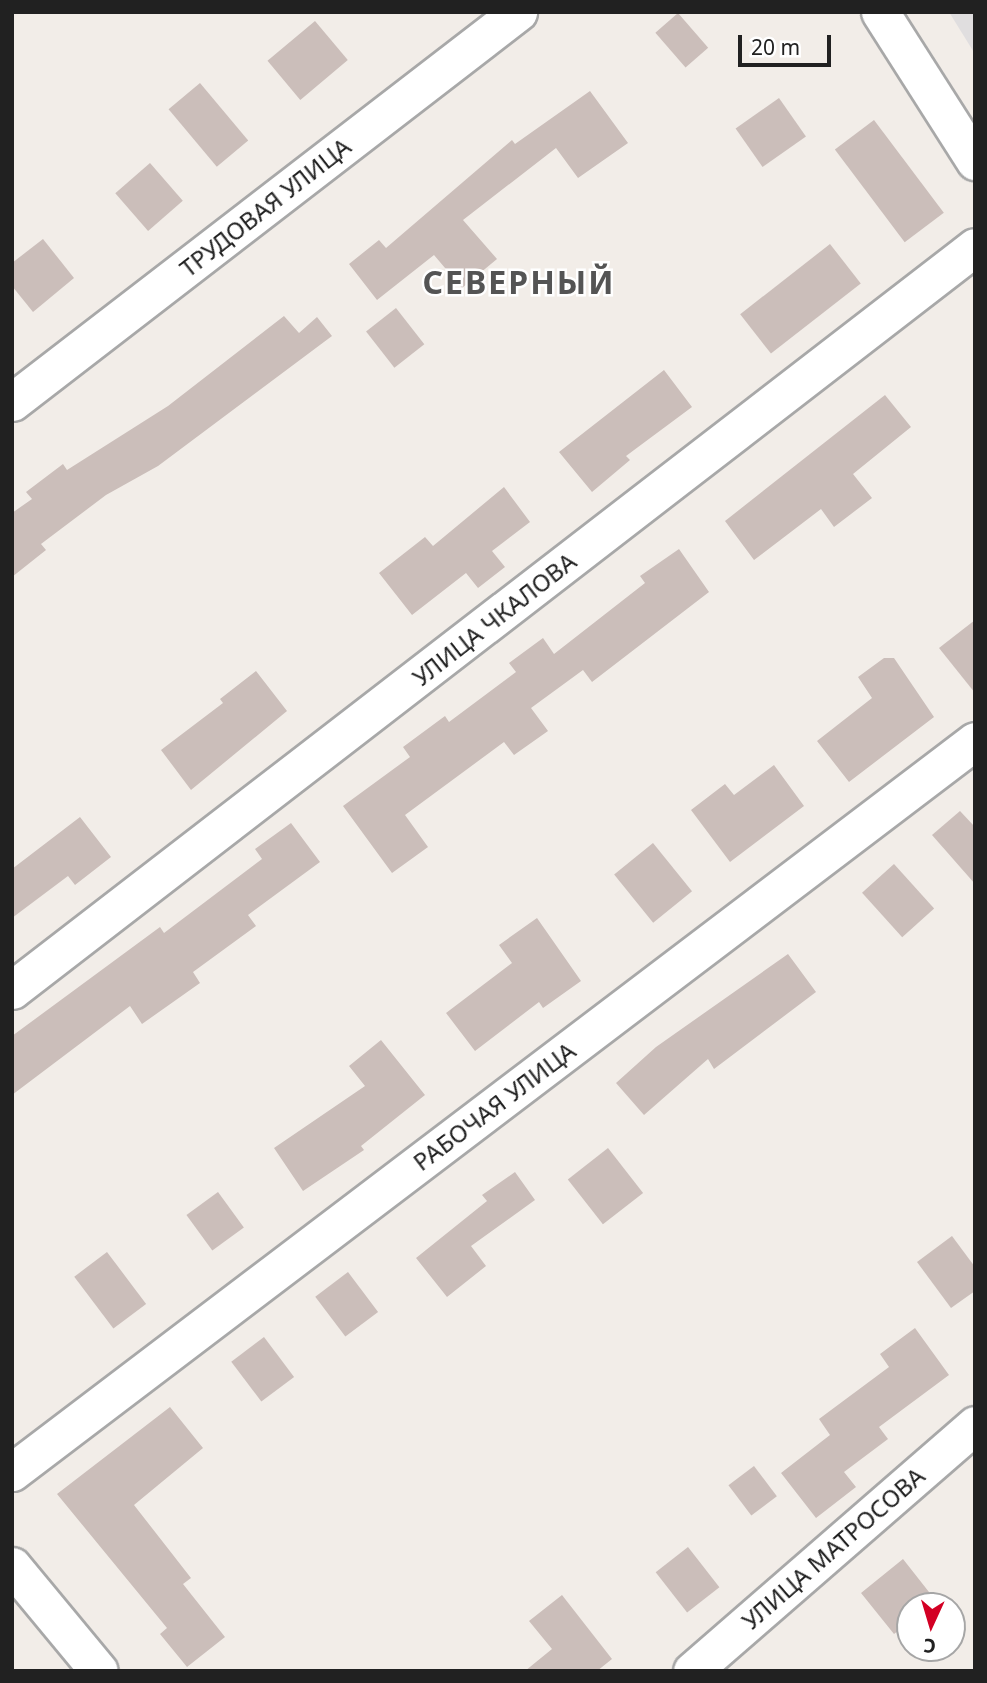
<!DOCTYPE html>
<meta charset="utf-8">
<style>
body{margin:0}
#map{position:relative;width:987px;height:1683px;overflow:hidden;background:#f2ede8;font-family:"Noto Sans",sans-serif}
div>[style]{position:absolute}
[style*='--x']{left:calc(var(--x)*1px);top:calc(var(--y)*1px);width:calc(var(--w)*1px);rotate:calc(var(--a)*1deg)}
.residential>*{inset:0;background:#e0dedf}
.building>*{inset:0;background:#cbbeba;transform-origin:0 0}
.roads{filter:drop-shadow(2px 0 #a8a8a8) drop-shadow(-2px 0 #a8a8a8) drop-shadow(0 2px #a8a8a8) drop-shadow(0 -2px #a8a8a8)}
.minor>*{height:37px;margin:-18.5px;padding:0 18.5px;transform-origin:18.5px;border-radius:18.5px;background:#fff}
span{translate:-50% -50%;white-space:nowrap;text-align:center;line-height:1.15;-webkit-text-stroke:5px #fff;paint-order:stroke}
.street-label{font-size:24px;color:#212121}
.district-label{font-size:32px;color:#545454;font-weight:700;letter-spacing:2px}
.frame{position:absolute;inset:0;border:14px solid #212121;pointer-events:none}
.north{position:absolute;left:896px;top:1592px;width:70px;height:70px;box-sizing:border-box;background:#fff;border:2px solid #a6a6a6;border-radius:50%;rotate:184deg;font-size:19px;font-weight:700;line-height:28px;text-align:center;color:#212121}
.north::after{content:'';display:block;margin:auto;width:24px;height:32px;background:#d30024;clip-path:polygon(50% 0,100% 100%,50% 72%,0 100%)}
.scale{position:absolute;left:738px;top:35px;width:93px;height:32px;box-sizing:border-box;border:4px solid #212121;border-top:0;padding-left:9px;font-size:21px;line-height:24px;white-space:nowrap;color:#212121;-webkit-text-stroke:5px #fff;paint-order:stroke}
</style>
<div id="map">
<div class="residential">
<div style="clip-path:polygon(949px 12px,975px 12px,975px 54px)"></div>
</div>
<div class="building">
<div style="left:678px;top:13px;width:46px;height:30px;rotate:49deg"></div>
<div style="left:315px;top:21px;width:51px;height:62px;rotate:50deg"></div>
<div style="left:200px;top:83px;width:75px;height:41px;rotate:50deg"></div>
<div style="clip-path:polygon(590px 91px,628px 143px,578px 178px,556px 148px,463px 220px,497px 259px,462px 288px,434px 255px,377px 300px,349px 264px,379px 240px,386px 248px,512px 140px,515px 144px)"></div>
<div style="left:779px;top:98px;width:47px;height:53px;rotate:55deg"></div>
<div style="left:874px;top:120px;width:116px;height:49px;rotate:53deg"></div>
<div style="left:150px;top:163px;width:50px;height:46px;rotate:49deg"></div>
<div style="clip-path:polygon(43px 239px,74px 278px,33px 312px,12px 286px,12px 263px)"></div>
<div style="left:830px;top:244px;width:50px;height:114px;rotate:52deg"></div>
<div style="left:396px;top:308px;width:46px;height:38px;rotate:52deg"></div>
<div style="clip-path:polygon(284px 316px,299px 333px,317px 317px,332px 336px,158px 466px,106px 495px,41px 544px,46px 550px,12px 577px,12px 513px,32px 499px,26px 492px,63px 464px,67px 470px,168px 406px)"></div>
<div style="clip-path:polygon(664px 370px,692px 407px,626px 456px,630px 460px,592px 492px,559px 452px)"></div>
<div style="clip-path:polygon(885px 395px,911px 427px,853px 474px,872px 498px,834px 527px,821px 509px,754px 560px,725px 521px)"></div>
<div style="clip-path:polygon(504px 487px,530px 522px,492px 551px,505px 567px,478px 588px,466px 573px,412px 615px,379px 573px,425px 537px,433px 546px)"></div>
<div style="clip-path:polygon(679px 549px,709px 592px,592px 682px,583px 670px,531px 708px,548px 731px,514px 755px,504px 742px,405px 815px,428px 847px,392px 873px,343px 806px,410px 757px,403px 747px,445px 716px,449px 722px,516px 672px,509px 663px,543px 638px,554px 654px,645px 583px,640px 576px)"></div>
<div style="clip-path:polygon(975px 620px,975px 693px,939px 648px)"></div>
<div style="clip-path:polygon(884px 658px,894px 658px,934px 717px,849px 782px,817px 741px,872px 698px,858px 677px)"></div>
<div style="clip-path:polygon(256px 671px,287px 711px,191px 790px,161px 750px,223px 703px,220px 699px)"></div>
<div style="clip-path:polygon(774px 765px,804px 806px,730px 862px,691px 810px,725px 784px,734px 795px)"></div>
<div style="clip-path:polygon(960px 811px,975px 827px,975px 884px,932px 835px)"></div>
<div style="clip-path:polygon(80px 817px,111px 857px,75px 885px,68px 876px,12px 918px,12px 869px)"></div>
<div style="clip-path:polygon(291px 823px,320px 862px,248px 915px,256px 926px,193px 972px,200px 983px,142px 1024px,130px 1006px,12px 1095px,12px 1036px,160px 927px,164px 933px,262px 859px,255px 849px)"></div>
<div style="left:653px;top:843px;width:62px;height:50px;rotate:51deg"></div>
<div style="left:894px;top:864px;width:60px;height:43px;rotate:48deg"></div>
<div style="clip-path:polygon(537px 918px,581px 981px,543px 1008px,539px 1002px,475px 1051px,446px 1013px,512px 963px,499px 945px)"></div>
<div style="clip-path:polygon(788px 954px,816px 992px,714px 1069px,708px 1059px,644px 1115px,616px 1083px,656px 1047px)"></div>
<div style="clip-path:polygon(381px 1040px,425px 1095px,361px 1146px,364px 1150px,303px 1191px,274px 1148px,365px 1086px,349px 1066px)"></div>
<div style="left:608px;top:1148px;width:57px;height:51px;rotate:52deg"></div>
<div style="clip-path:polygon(515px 1172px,535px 1200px,471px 1246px,486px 1266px,447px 1297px,416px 1258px,487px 1201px,482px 1195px)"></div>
<div style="left:218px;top:1192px;width:44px;height:39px;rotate:54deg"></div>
<div style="clip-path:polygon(952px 1236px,975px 1267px,975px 1291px,951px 1308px,917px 1262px)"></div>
<div style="left:107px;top:1252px;width:65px;height:41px;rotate:53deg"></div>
<div style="left:348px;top:1272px;width:50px;height:41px;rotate:53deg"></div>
<div style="clip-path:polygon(915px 1328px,949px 1375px,879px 1427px,888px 1439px,844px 1472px,856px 1487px,816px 1518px,781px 1473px,830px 1435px,819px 1419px,889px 1367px,880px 1354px)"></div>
<div style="left:264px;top:1337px;width:50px;height:41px;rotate:53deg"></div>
<div style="clip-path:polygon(170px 1407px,203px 1448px,134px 1505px,191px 1578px,183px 1584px,225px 1637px,187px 1667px,160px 1634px,167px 1628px,57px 1494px)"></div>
<div style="left:754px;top:1466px;width:38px;height:32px;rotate:53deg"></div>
<div style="left:688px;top:1547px;width:51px;height:41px;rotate:52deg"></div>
<div style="clip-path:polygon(903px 1559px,940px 1606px,910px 1606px,910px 1621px,894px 1634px,861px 1593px)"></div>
<div style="clip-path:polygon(562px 1595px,612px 1659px,597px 1671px,525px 1671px,552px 1649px,529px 1621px)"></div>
</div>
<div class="roads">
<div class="minor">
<div style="--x:880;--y:12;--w:177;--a:57.5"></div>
<div style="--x:12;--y:402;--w:639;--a:-37.62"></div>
<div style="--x:12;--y:990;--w:1216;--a:-37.65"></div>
<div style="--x:12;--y:1472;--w:1209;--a:-37.2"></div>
<div style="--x:12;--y:1566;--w:136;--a:50.4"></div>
<div style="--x:692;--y:1671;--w:375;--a:-41"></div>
</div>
</div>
<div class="street-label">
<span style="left:265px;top:207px;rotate:-38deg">ТРУДОВАЯ УЛИЦА</span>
<span style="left:494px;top:619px;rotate:-38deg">УЛИЦА ЧКАЛОВА</span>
<span style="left:494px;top:1106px;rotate:-37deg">РАБОЧАЯ УЛИЦА</span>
<span style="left:833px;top:1548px;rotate:-41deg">УЛИЦА МАТРОСОВА</span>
</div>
<div class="district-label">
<span style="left:519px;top:282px">СЕВЕРНЫЙ</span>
</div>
<div class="frame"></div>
<div class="north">С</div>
<div class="scale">20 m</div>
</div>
